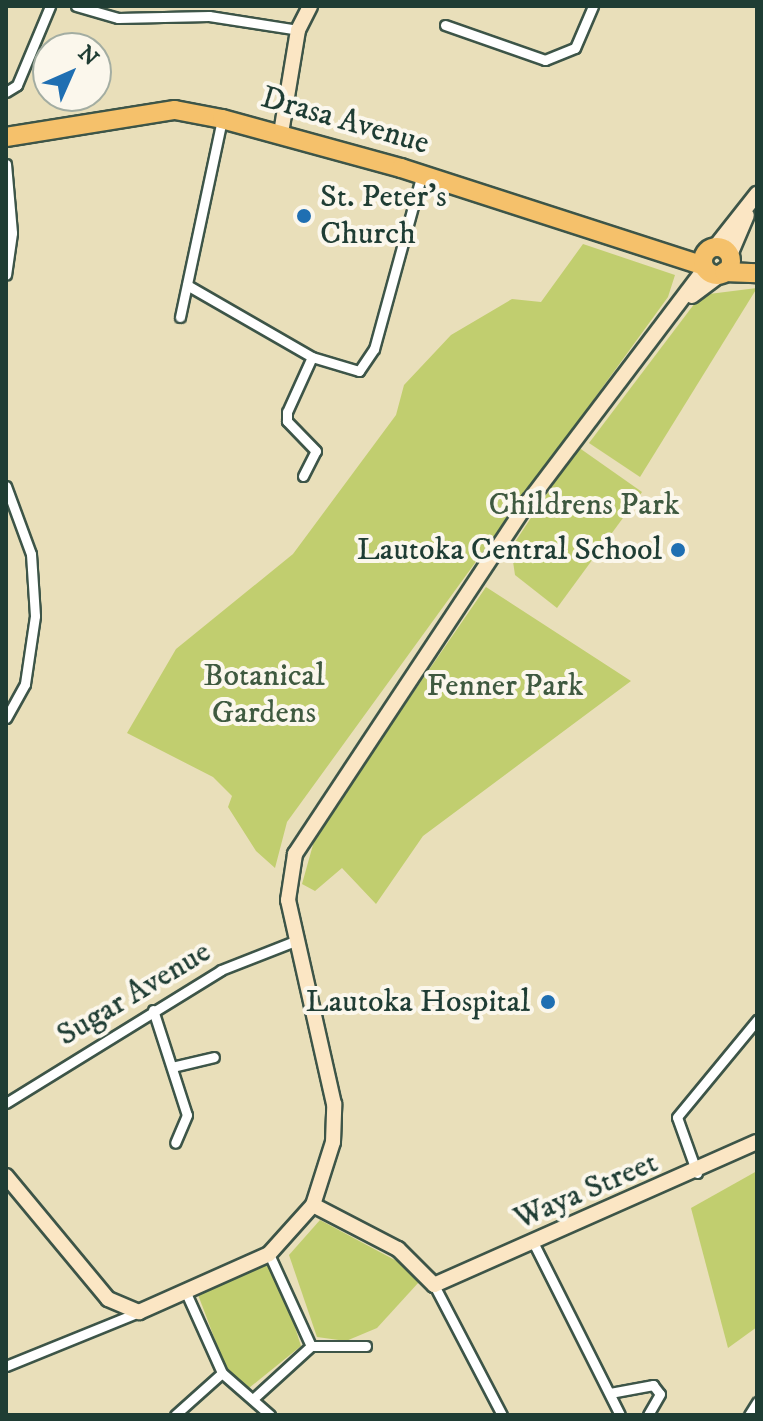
<!DOCTYPE html>
<style>
body{margin:0}
#map{position:relative;width:763px;height:1421px;overflow:hidden;background:#e9dfba;font-family:"IM FELL DW Pica",serif}
div>[style]{position:absolute}
[style*='--x']{left:calc(var(--x)*1px);top:calc(var(--y)*1px);width:calc(var(--w)*1px);rotate:calc(var(--a)*1deg)}
.green>*{inset:0;background:#c1ce6f}
.roads{filter:drop-shadow(2px 0 #3d5548) drop-shadow(-2px 0 #3d5548) drop-shadow(0 2px #3d5548) drop-shadow(0 -2px #3d5548)}
.street>*{height:9px;margin:-4.5px;padding:0 4.5px;transform-origin:4.5px;border-radius:4.5px;background:#fff}
.secondary>*{height:14px;margin:-7px;padding:0 7px;transform-origin:7px;border-radius:7px;background:#fbe6c4}
.highway>*{height:18px;margin:-9px;padding:0 9px;transform-origin:9px;border-radius:9px;background:#f5c16b}
.highway>.ring{margin:-9px;padding:0;box-sizing:content-box;background:none;border:18px solid #f5c16b;border-radius:50%}
.dots>*{width:22px;height:22px;translate:-50% -50%;box-sizing:border-box;border:4px solid #fbf7ec;border-radius:50%}
span{translate:-50% -50%;white-space:nowrap;text-align:center;line-height:1.15;-webkit-text-stroke:8px #fbf7ec;paint-order:stroke}
.street-label{font-size:32px;color:#1f3d34}
.poi-label{font-size:32px;color:#1f3d34}
.left{translate:0 -50%;text-align:left}
.right{translate:-100% -50%;text-align:right}
.park-label{font-size:32px;color:#3f5a40}
.frame{position:absolute;inset:0;border:8px solid #1f3d34;pointer-events:none}
.north{position:absolute;left:32px;top:32px;width:80px;height:80px;box-sizing:border-box;background:#fbf7ec;border:2px solid #a3ada2;border-radius:50%;rotate:45deg;font-size:22px;font-weight:700;line-height:32px;text-align:center;color:#1f3d34}
.north::after{content:'';display:block;margin:auto;width:28px;height:36px;background:#1f6fb2;clip-path:polygon(50% 0,100% 100%,50% 72%,0 100%)}
</style>
<div id="map">
<div class="green">
<div style="clip-path:polygon(583px 244px,675px 275px,668px 297px,287px 822px,275px 868px,256px 851px,228px 807px,232px 796px,213px 777px,127px 733px,176px 649px,293px 554px,396px 415px,404px 385px,451px 335px,512px 299px,541px 302px)"></div>
<div style="clip-path:polygon(757px 288px,640px 477px,589px 443px,701px 295px)"></div>
<div style="clip-path:polygon(578px 447px,642px 492px,557px 608px,515px 575px,511px 548px)"></div>
<div style="clip-path:polygon(486px 587px,631px 681px,423px 836px,376px 904px,342px 868px,315px 891px,302px 884px,316px 834px)"></div>
<div style="clip-path:polygon(757px 1171px,757px 1327px,728px 1348px,691px 1208px)"></div>
<div style="clip-path:polygon(320px 1220px,406px 1266px,419px 1282px,377px 1328px,346px 1341px,317px 1337px,289px 1255px)"></div>
<div style="clip-path:polygon(261px 1257px,279px 1277px,301px 1346px,249px 1388px,226px 1369px,194px 1284px)"></div>
</div>
<div class="roads">
<div class="street">
<div style="--x:76;--y:6;--w:44;--a:15.9"></div>
<div style="--x:118;--y:18;--w:91;--a:-1.3"></div>
<div style="--x:209;--y:16;--w:90;--a:8.9"></div>
<div style="--x:445;--y:25;--w:106;--a:19.3"></div>
<div style="--x:545;--y:60;--w:32;--a:-22"></div>
<div style="--x:575;--y:48;--w:46;--a:-66.8"></div>
<div style="--x:6;--y:92;--w:13;--a:-32"></div>
<div style="--x:17;--y:85;--w:86;--a:-67.3"></div>
<div style="--x:6;--y:164;--w:69;--a:85"></div>
<div style="--x:12;--y:233;--w:42;--a:98.1"></div>
<div style="--x:187;--y:285;--w:144;--a:29.9"></div>
<div style="--x:312;--y:357;--w:49;--a:16.6"></div>
<div style="--x:359;--y:371;--w:27;--a:-56"></div>
<div style="--x:374;--y:349;--w:181;--a:-74.7"></div>
<div style="--x:180;--y:317;--w:202;--a:-78"></div>
<div style="--x:303;--y:476;--w:28;--a:-63"></div>
<div style="--x:316;--y:451;--w:42;--a:-134"></div>
<div style="--x:287;--y:421;--w:9;--a:-90"></div>
<div style="--x:287;--y:412;--w:60;--a:-65.6"></div>
<div style="--x:6;--y:486;--w:72;--a:69.8"></div>
<div style="--x:31;--y:554;--w:62;--a:86.3"></div>
<div style="--x:35;--y:616;--w:69;--a:98.4"></div>
<div style="--x:25;--y:684;--w:39;--a:119"></div>
<div style="--x:153;--y:1010;--w:110;--a:72.1"></div>
<div style="--x:187;--y:1115;--w:30;--a:113"></div>
<div style="--x:172;--y:1067;--w:43;--a:-13.4"></div>
<div style="--x:6;--y:1103;--w:253;--a:-31.7"></div>
<div style="--x:221;--y:970;--w:79;--a:-21.4"></div>
<div style="--x:697;--y:1173;--w:59;--a:-109.7"></div>
<div style="--x:677;--y:1117;--w:126;--a:-50.5"></div>
<div style="--x:534;--y:1244;--w:191;--a:63.3"></div>
<div style="--x:269;--y:1254;--w:101;--a:65.5"></div>
<div style="--x:434;--y:1285;--w:147;--a:62.4"></div>
<div style="--x:187;--y:1295;--w:85;--a:65.8"></div>
<div style="--x:222;--y:1373;--w:64;--a:41.2"></div>
<div style="--x:311;--y:1346;--w:55;--a:0"></div>
<div style="--x:6;--y:1366;--w:144;--a:-22.1"></div>
<div style="--x:610;--y:1393;--w:44;--a:-10.5"></div>
<div style="--x:653;--y:1385;--w:11;--a:52"></div>
<div style="--x:660;--y:1394;--w:24;--a:120"></div>
<div style="--x:254;--y:1398;--w:77;--a:-42.4"></div>
<div style="--x:175;--y:1415;--w:63;--a:-41.8"></div>
<div style="--x:749;--y:1415;--w:15;--a:-58"></div>
</div>
<div class="secondary">
<div style="--x:281;--y:133;--w:104;--a:-80.6"></div>
<div style="--x:298;--y:30;--w:27;--a:-63"></div>
<div style="--x:715;--y:247;--w:68;--a:-51.6"></div>
<div style="--x:730;--y:255;--w:43;--a:-67"></div>
<div style="--x:692;--y:296;--w:36;--a:-37"></div>
<div style="--x:6;--y:1176;--w:160;--a:50.3"></div>
<div style="--x:108;--y:1299;--w:34;--a:23"></div>
<div style="--x:139;--y:1312;--w:142;--a:-24"></div>
<div style="--x:269;--y:1254;--w:66;--a:-48.1"></div>
<div style="--x:313;--y:1205;--w:66;--a:-72.4"></div>
<div style="--x:333;--y:1142;--w:38;--a:-88"></div>
<div style="--x:334;--y:1104;--w:209;--a:-102.7"></div>
<div style="--x:288;--y:900;--w:47;--a:-81.3"></div>
<div style="--x:295;--y:854;--w:424;--a:-56.5"></div>
<div style="--x:529;--y:501;--w:292;--a:-52.9"></div>
<div style="--x:313;--y:1205;--w:96;--a:27.4"></div>
<div style="--x:398;--y:1249;--w:51;--a:45"></div>
<div style="--x:434;--y:1285;--w:353;--a:-23.9"></div>
</div>
<div class="highway">
<div style="--x:6;--y:137;--w:171;--a:-9.1"></div>
<div style="--x:175;--y:110;--w:48;--a:10.8"></div>
<div style="--x:222;--y:119;--w:186;--a:15.3"></div>
<div style="--x:401;--y:168;--w:318;--a:17.9"></div>
<div class="ring" style="left:703px;top:247px;width:10px;height:10px"></div>
<div style="--x:724;--y:272;--w:33;--a:2"></div>
</div>
</div>
<div class="dots">
<div style="left:304px;top:216px;background:#1f6fb2"></div>
<div style="left:678px;top:550px;background:#1f6fb2"></div>
<div style="left:548px;top:1002px;background:#1f6fb2"></div>
</div>
<div class="street-label">
<span style="left:345px;top:121px;rotate:16deg">Drasa Avenue</span>
<span style="left:134px;top:994px;rotate:-31deg">Sugar Avenue</span>
<span style="left:586px;top:1191px;rotate:-23deg">Waya Street</span>
</div>
<div class="poi-label">
<span class="left" style="left:320px;top:216px">St. Peter's<br>Church</span>
<span class="right" style="left:662px;top:550px">Lautoka Central School</span>
<span class="right" style="left:530px;top:1002px">Lautoka Hospital</span>
</div>
<div class="park-label">
<span style="left:584px;top:505px">Childrens Park</span>
<span style="left:264px;top:695px">Botanical<br>Gardens</span>
<span style="left:505px;top:686px">Fenner Park</span>
</div>
<div class="frame"></div>
<div class="north">N</div>
</div>
